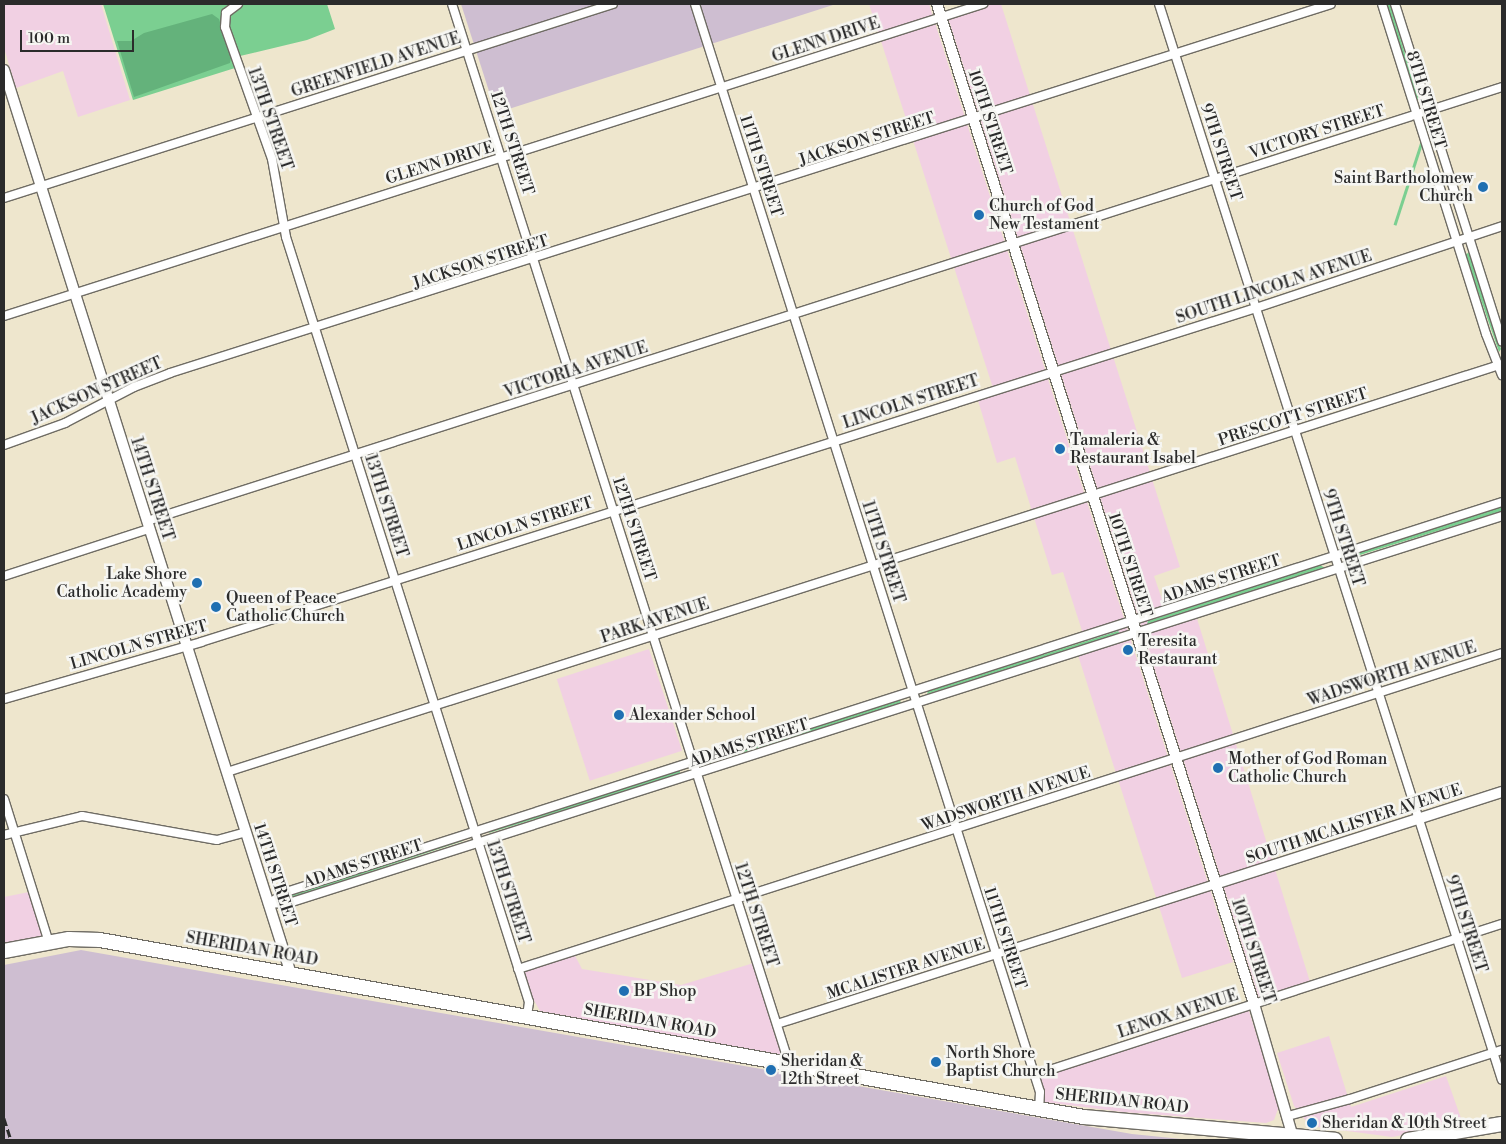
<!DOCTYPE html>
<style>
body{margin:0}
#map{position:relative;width:1506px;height:1144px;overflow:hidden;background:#eee6cd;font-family:"Libre Bodoni",serif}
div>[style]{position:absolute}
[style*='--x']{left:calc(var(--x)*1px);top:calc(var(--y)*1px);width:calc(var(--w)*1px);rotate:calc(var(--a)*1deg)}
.built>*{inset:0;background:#f1d0e3;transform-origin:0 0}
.industrial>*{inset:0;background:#cebed1}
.green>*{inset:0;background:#7bcf91;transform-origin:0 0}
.forest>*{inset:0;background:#64b27b}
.roads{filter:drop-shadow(1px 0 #6f6c64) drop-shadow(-1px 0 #6f6c64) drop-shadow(0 1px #6f6c64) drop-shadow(0 -1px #6f6c64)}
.street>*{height:8px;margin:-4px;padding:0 4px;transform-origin:4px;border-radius:4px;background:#fff}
.secondary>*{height:10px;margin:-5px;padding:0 5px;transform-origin:5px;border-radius:5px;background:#fff}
.highway>*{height:14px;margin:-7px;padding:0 7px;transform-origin:7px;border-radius:7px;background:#fff}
.rail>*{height:2.5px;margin-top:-1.25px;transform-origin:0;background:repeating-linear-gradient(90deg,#2b2b2b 0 8px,transparent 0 12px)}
.dots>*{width:14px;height:14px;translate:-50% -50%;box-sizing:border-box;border:2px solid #f6f6f2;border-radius:50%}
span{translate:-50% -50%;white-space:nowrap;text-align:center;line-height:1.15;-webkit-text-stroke:5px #f6f6f2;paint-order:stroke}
.street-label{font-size:16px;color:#2b2b2b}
.poi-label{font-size:16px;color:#2b2b2b}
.right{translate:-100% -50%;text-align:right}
.left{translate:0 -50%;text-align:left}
.frame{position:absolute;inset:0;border:5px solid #2b2b2b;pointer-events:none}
.scale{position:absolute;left:20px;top:30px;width:114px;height:22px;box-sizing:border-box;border:2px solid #2b2b2b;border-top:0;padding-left:6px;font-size:15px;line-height:18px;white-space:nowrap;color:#2b2b2b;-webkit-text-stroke:4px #f6f6f2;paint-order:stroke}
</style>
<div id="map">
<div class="built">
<div style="clip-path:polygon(4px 4px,101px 4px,130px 100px,78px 117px,63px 71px,16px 88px,4px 48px)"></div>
<div style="clip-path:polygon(869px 4px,929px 4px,1233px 962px,1182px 978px,1075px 646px,1086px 643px,1063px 572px,1052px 575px,1015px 457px,997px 463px,976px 394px,993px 388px)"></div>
<div style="clip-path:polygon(968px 4px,1001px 4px,1180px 567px,1154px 576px,1168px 617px,1194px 609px,1311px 985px,1260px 1001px,946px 11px)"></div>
<div style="left:649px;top:649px;width:107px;height:97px;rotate:72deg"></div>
<div style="clip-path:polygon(29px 892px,44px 937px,4px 944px,4px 897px)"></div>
<div style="clip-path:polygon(573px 952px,582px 969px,681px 985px,757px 962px,788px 1057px,540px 1011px,531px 995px,522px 966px)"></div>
<div style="clip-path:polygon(1247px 1005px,1279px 1106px,1274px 1120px,1266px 1123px,1123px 1112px,1044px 1102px,1034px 1070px)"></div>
<div style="clip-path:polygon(1329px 1036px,1351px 1107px,1446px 1076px,1463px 1124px,1392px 1137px,1310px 1126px,1294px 1106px,1277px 1053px)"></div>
</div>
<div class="industrial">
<div style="clip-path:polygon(461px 4px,836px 4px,496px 113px)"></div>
<div style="clip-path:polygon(81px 950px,1132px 1134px,1191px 1140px,4px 1140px,4px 965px)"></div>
</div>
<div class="green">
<div style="clip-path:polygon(103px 4px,327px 4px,335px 29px,307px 40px,240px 56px,235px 68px,133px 100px)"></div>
<div style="clip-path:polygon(1386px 4px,1390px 4px,1419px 100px,1416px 99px)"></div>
<div style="left:1426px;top:125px;width:3px;height:105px;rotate:18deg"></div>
<div style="clip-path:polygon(1469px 253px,1501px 349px,1499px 352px,1465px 254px)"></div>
<div style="clip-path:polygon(1502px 506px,1502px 511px,1347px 559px,1348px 556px)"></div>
<div style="clip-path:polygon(1320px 565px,1325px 568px,1147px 624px,1148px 621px)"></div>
<div style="clip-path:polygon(1118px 631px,1120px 634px,927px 694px,928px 691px)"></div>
<div style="clip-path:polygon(900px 700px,901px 704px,709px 763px,710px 761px)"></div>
<div style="clip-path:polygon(680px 770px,680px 774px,489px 833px,490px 831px)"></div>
<div style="clip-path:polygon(463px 841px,290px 898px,287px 897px,461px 840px)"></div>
</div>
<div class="forest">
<div style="clip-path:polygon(212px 14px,219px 19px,231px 58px,230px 63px,134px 97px,117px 41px,131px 41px,144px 33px)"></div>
</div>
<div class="roads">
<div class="street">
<div style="--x:238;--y:4;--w:15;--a:143"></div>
<div style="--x:226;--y:13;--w:14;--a:94"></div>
<div style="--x:225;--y:27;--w:140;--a:70.4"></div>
<div style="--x:272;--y:159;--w:79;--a:79.8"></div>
<div style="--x:286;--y:237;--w:803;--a:72.38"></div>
<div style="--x:529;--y:1002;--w:15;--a:98"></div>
<div style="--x:452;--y:4;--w:1102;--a:72.35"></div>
<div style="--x:786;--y:1054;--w:9;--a:90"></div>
<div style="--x:695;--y:4;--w:1141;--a:72.41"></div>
<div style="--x:1040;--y:1092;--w:17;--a:93"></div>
<div style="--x:1159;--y:4;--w:1129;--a:72.32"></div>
<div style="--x:1382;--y:4;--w:346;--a:72.5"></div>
<div style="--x:1486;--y:334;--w:44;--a:68.7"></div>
<div style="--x:1395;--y:4;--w:354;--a:72.4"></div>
<div style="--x:4;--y:198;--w:639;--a:-17.67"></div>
<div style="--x:4;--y:316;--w:1028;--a:-17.68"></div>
<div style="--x:4;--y:445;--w:65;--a:-19.8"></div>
<div style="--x:65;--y:423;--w:78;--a:-27.6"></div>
<div style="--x:134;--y:387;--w:39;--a:-21"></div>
<div style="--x:170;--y:373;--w:1218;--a:-17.63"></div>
<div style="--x:147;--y:521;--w:1423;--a:-17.76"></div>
<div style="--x:4;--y:576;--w:152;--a:-18"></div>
<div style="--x:4;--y:699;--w:205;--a:-16.1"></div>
<div style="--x:201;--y:642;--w:1107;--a:-17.57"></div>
<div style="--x:1256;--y:308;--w:259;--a:-18.4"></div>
<div style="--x:227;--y:772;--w:1339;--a:-17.74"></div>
<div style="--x:4;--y:799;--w:151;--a:72.6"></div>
<div style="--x:4;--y:835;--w:80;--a:-13.7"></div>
<div style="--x:82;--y:816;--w:137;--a:10.1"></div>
<div style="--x:217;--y:840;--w:30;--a:-15"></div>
<div style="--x:268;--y:904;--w:22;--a:-34"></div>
<div style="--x:286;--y:892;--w:1277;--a:-17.78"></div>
<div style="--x:270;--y:904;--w:22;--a:-5"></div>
<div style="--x:292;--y:902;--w:1270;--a:-17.69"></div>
<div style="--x:518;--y:969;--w:1033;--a:-17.8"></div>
<div style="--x:777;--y:1024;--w:460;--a:-17.7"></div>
<div style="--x:1034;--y:1075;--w:492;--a:-17.9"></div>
<div style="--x:1288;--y:1116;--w:64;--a:-15.3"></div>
<div style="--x:1350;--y:1099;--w:160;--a:-17.9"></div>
</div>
<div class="secondary">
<div style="--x:937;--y:4;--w:1049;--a:72.41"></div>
<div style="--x:1254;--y:1004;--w:139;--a:73.7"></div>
<div style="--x:4;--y:70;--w:948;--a:72.39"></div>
<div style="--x:1215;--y:884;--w:301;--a:-17.8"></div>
</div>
<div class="highway">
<div style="--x:4;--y:951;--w:66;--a:-10.5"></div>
<div style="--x:69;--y:939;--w:31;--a:2"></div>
<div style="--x:100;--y:940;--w:1000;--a:10.2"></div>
<div style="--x:1084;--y:1117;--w:252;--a:5.2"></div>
<div style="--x:1408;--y:1140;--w:95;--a:-9.7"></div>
</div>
</div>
<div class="rail">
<div style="--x:4;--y:1118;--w:23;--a:72"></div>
</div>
<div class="dots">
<div style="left:1483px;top:187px;background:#1f6fb2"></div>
<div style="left:979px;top:215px;background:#1f6fb2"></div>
<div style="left:1060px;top:449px;background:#1f6fb2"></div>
<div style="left:197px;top:583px;background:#1f6fb2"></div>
<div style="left:216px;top:607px;background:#1f6fb2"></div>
<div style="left:1128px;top:650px;background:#1f6fb2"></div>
<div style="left:619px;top:715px;background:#1f6fb2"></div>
<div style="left:1218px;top:768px;background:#1f6fb2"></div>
<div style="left:624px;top:991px;background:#1f6fb2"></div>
<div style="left:936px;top:1062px;background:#1f6fb2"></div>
<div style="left:771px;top:1070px;background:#1f6fb2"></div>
<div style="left:1312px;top:1123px;background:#1f6fb2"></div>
</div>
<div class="street-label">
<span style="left:826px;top:40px;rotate:-18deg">GLENN DRIVE</span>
<span style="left:376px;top:65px;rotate:-18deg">GREENFIELD AVENUE</span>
<span style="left:1426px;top:100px;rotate:73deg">8TH STREET</span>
<span style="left:270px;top:119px;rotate:71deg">13TH STREET</span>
<span style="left:990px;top:122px;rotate:72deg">10TH STREET</span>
<span style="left:1317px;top:132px;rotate:-18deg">VICTORY STREET</span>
<span style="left:867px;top:139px;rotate:-18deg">JACKSON STREET</span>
<span style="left:512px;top:143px;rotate:72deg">12TH STREET</span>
<span style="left:1221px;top:152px;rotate:72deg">9TH STREET</span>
<span style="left:440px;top:163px;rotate:-17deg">GLENN DRIVE</span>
<span style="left:761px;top:166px;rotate:72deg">11TH STREET</span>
<span style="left:481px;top:262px;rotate:-18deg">JACKSON STREET</span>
<span style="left:1274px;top:287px;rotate:-18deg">SOUTH LINCOLN AVENUE</span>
<span style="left:576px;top:370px;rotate:-18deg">VICTORIA AVENUE</span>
<span style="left:97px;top:391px;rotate:-24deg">JACKSON STREET</span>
<span style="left:911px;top:402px;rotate:-18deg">LINCOLN STREET</span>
<span style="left:1293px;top:417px;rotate:-18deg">PRESCOTT STREET</span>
<span style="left:152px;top:489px;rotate:72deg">14TH STREET</span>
<span style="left:386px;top:506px;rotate:72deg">13TH STREET</span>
<span style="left:525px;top:524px;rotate:-18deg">LINCOLN STREET</span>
<span style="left:634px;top:529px;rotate:72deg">12TH STREET</span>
<span style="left:1343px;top:538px;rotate:72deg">9TH STREET</span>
<span style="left:883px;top:552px;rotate:72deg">11TH STREET</span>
<span style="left:1130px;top:565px;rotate:72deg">10TH STREET</span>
<span style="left:1221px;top:579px;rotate:-18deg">ADAMS STREET</span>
<span style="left:655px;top:621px;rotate:-18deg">PARK AVENUE</span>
<span style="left:139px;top:645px;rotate:-16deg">LINCOLN STREET</span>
<span style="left:1392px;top:674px;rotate:-18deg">WADSWORTH AVENUE</span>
<span style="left:749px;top:743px;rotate:-18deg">ADAMS STREET</span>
<span style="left:1006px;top:799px;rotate:-18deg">WADSWORTH AVENUE</span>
<span style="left:1354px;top:824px;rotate:-18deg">SOUTH MCALISTER AVENUE</span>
<span style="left:363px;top:864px;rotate:-18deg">ADAMS STREET</span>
<span style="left:275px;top:875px;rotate:72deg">14TH STREET</span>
<span style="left:508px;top:892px;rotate:72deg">13TH STREET</span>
<span style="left:756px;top:915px;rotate:72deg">12TH STREET</span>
<span style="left:1466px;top:924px;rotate:72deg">9TH STREET</span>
<span style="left:1005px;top:938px;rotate:72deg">11TH STREET</span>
<span style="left:252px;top:949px;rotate:10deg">SHERIDAN ROAD</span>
<span style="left:1253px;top:951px;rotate:72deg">10TH STREET</span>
<span style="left:906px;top:969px;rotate:-18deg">MCALISTER AVENUE</span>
<span style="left:1178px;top:1014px;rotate:-18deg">LENOX AVENUE</span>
<span style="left:650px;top:1021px;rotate:10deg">SHERIDAN ROAD</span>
<span style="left:1122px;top:1101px;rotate:6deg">SHERIDAN ROAD</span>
</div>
<div class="poi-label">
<span class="right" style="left:1473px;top:187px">Saint Bartholomew<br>Church</span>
<span class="left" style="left:989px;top:215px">Church of God<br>New Testament</span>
<span class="left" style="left:1070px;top:449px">Tamaleria &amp;<br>Restaurant Isabel</span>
<span class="right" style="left:187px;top:583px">Lake Shore<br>Catholic Academy</span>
<span class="left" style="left:226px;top:607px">Queen of Peace<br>Catholic Church</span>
<span class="left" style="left:1138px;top:650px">Teresita<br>Restaurant</span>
<span class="left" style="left:629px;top:715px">Alexander School</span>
<span class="left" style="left:1228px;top:768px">Mother of God Roman<br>Catholic Church</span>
<span class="left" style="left:634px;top:991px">BP Shop</span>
<span class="left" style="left:946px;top:1062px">North Shore<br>Baptist Church</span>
<span class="left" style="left:781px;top:1070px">Sheridan &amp;<br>12th Street</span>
<span class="left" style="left:1322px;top:1123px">Sheridan &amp; 10th Street</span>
</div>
<div class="frame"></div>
<div class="scale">100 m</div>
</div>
